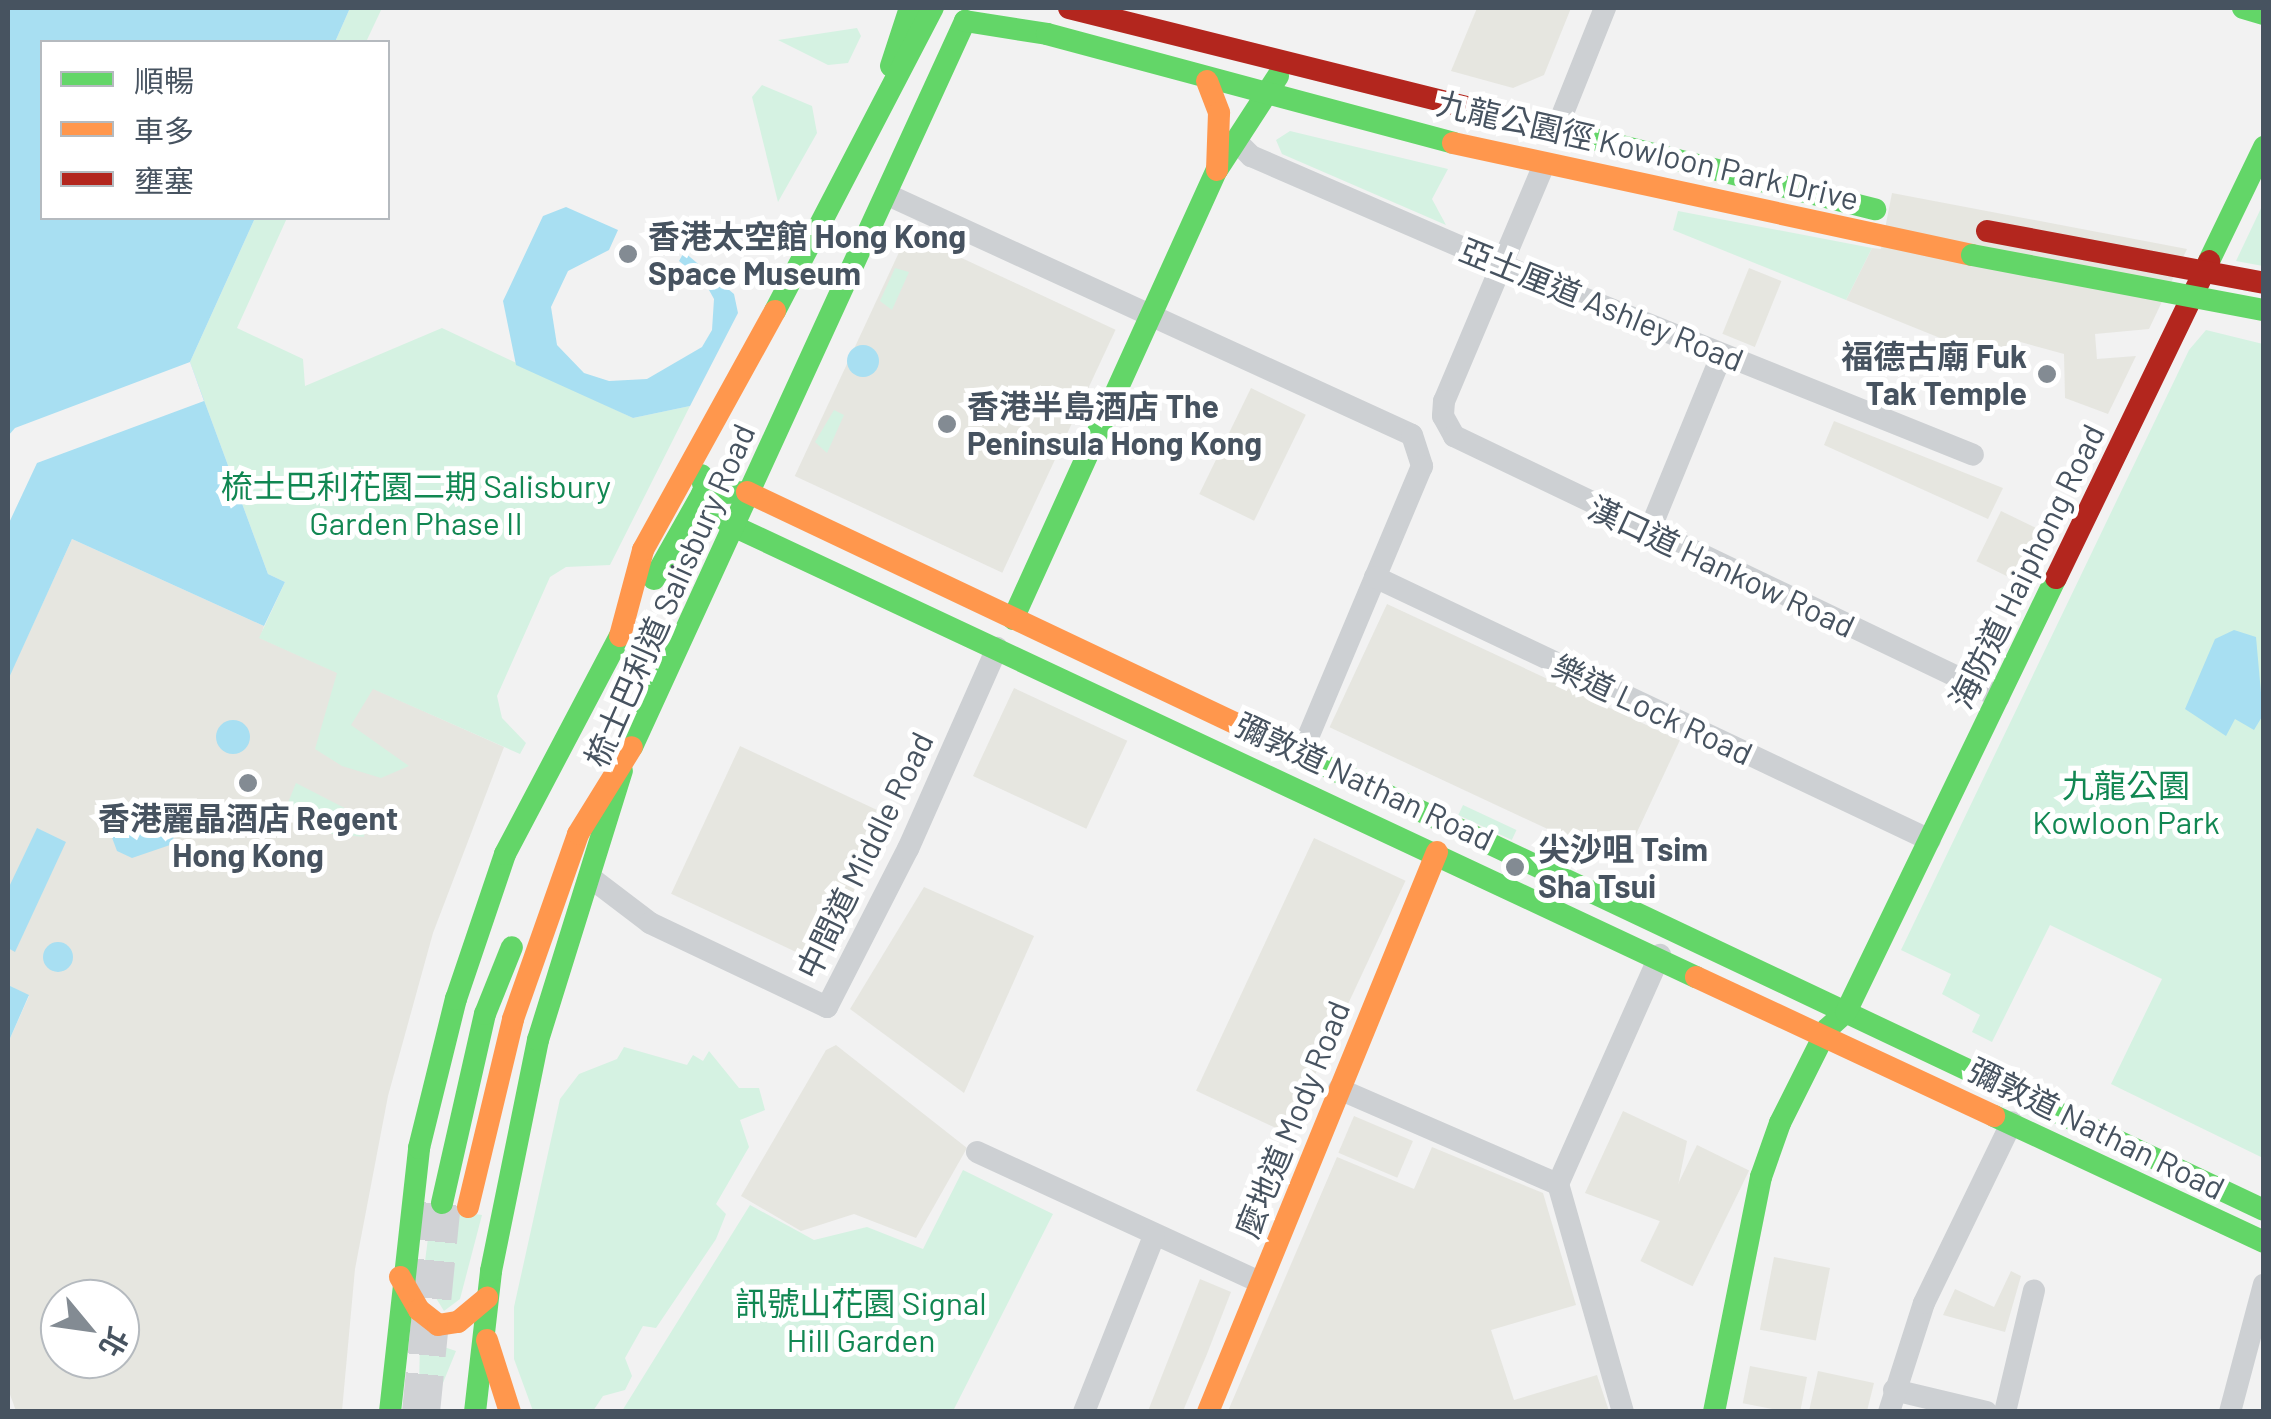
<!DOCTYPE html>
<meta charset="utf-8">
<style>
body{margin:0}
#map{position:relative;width:2271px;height:1419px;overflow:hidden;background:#f2f2f2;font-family:Barlow,"Noto Sans TC",sans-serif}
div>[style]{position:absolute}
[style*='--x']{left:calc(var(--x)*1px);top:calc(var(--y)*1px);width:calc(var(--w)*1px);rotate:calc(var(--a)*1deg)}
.commercial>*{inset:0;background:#e6e6e0;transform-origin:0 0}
.green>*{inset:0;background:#d5f2e2;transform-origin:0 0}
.water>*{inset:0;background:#a8dff2}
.round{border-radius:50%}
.pier>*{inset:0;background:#f2f2f2}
.primary-tunnel>*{height:38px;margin-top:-19px;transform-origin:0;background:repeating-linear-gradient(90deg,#d0d2d5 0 38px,transparent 0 57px)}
.street>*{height:22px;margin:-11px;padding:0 11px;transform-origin:11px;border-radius:11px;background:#cdd0d3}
.fast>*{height:22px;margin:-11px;padding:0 11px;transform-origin:11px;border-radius:11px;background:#63d668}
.slow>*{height:22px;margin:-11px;padding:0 11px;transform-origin:11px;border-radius:11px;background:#ff974d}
.jam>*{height:22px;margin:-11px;padding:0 11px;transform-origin:11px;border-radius:11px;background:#b3261e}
.fast-bridge>*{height:22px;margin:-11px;padding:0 11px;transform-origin:11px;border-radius:11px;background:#63d668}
.jam-bridge>*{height:22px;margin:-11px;padding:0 11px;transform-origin:11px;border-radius:11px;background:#b3261e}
.dots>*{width:28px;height:28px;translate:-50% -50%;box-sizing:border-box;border:5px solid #fff;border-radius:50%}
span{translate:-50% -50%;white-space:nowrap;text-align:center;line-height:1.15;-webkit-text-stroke:10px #fff;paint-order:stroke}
.street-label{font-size:32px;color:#475360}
.poi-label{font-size:32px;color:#475360;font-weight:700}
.left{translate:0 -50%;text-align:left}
.right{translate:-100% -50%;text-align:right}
.park-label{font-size:32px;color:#118752}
.frame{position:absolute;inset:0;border:10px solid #475360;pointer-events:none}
.legend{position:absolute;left:40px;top:40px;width:350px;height:180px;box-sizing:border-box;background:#fff;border:2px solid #b5babf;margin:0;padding:12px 18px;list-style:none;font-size:30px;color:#475360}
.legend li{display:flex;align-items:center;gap:20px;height:50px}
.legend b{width:50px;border:2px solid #b5babf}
.north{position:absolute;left:40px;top:1279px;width:100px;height:100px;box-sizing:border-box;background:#fff;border:2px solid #b5babf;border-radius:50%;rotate:119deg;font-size:28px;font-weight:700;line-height:40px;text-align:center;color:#475360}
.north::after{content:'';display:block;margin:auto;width:35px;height:45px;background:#838b93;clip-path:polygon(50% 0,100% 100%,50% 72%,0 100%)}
</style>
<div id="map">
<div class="commercial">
<div style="clip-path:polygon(1477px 8px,1571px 8px,1544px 75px,1513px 88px,1451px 71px)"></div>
<div style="clip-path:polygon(1892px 193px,2187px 249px,2149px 329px,2095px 334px,2097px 359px,2136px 356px,2108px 414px,2065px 398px,2064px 354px,2017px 341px,2007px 365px,1846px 300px,1872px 248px,1881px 249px)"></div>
<div style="left:908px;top:233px;width:229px;height:268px;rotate:25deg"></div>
<div style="left:1749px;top:268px;width:35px;height:71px;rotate:22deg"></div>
<div style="left:1251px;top:388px;width:61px;height:118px;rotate:26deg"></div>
<div style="clip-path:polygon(1834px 421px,2003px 488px,1988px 519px,1824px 445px)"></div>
<div style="left:2001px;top:511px;width:55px;height:56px;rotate:26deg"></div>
<div style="clip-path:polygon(evenodd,72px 539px,264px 626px,260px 638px,504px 747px,433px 933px,388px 1096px,355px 1269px,342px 1411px,16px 1411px,8px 1389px,8px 1043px,29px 996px,8px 985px,8px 679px,72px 539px,60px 1299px,120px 1299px,120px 1359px,60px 1359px,60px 1299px)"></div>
<div style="left:1387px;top:604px;width:323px;height:136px;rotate:25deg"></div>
<div style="left:1014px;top:688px;width:125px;height:97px;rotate:25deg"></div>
<div style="left:740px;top:746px;width:166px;height:163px;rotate:25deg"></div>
<div style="left:1314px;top:838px;width:101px;height:279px;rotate:25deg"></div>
<div style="clip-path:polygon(924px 887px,1034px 936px,964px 1093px,850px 1009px)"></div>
<div style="clip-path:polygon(836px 1045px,967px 1148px,916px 1238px,854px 1214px,801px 1231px,741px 1196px,826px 1050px)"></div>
<div style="clip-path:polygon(1623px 1111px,1687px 1141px,1670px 1225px,1585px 1193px)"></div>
<div style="left:1354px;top:1116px;width:64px;height:40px;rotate:23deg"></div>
<div style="left:1697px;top:1145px;width:58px;height:129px;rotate:26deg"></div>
<div style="clip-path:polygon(1432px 1147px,1543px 1193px,1576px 1305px,1491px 1330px,1514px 1400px,1597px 1375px,1609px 1411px,1228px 1411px,1337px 1157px,1414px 1189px)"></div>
<div style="left:1774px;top:1257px;width:57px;height:74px;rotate:11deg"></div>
<div style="clip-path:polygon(2011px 1271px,2021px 1276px,2005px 1332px,1943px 1315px,1955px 1289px,1994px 1307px)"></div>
<div style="clip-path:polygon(1200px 1279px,1231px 1292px,1207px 1354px,1183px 1411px,1148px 1411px)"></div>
<div style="left:1750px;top:1366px;width:58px;height:38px;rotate:11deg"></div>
<div style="clip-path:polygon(1818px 1371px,1874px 1383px,1867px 1411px,1809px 1411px)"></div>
</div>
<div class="green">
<div style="clip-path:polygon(350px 8px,382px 8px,366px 42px,335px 42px)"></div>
<div style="clip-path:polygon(857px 28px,861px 36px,848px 63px,828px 65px,778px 40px)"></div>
<div style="clip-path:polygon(762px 85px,812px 106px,817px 133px,778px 202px,752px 97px)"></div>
<div style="clip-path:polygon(1290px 131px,1448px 169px,1432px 199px,1446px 225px,1282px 154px,1276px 140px)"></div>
<div style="clip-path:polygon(2263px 204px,2263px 266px,2236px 261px)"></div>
<div style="clip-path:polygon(1678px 211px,1872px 248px,1846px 300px,1673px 230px)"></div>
<div style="clip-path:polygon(255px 218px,287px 218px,237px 328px,303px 359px,305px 386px,442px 328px,633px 418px,690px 406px,610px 565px,566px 567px,550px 577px,497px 696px,502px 718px,526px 743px,520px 754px,373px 689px,351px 725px,409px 766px,381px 778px,342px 766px,315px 749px,337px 673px,259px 638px,285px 582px,268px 574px,190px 362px)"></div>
<div style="clip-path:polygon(895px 268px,909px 272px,892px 310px,880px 301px)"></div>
<div style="clip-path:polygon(2206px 330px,2263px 344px,2263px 1158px,2111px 1084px,2162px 979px,2050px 925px,1992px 1042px,1972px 1032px,1980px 1015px,1942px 994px,1951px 974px,1901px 950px,2189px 350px)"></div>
<div style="clip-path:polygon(834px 410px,844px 415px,827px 453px,815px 442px)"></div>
<div style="clip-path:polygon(296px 783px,366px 819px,364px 837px,312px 832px,285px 810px)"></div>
<div style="left:1463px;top:805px;width:59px;height:11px;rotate:25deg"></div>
<div style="clip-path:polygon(624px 1047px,687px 1065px,693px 1055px,703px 1061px,709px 1051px,739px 1088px,759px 1088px,765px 1110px,740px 1120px,749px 1147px,716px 1204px,726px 1214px,716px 1239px,656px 1328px,643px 1326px,625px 1358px,632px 1376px,625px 1390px,603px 1396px,593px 1411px,533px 1411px,514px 1359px,514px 1307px,560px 1099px,579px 1074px,617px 1059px)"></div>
<div style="clip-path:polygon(963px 1170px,1053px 1214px,953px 1411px,622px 1411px,750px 1205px,814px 1240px,867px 1227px,923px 1249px)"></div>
<div style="clip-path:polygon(432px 1207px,482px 1215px,460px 1299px,444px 1311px,423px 1277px)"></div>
<div style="clip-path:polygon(420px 1339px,456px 1351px,438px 1395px,419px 1389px)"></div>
</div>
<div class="water">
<div style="clip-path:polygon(8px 8px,350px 8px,335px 42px,42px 42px,42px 218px,255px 218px,190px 362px,268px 574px,285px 582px,264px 626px,72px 539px,8px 680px)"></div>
<div style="clip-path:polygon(566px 207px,618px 230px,609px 250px,568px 271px,551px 307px,557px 345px,584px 373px,609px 381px,647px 379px,702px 347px,712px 330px,714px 299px,704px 281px,679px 261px,684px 252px,734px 294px,738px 313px,690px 406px,633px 418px,516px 365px,503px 301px,543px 216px)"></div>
<div class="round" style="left:847px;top:345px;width:32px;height:32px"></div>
<div style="clip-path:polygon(2234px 630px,2256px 637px,2263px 715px,2254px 730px,2235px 719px,2226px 736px,2185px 709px,2215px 639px)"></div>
<div class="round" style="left:216px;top:720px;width:34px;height:34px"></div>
<div style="clip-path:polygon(145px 801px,174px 814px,178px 829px,170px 845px,132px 858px,117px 851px,111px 835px,129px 807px)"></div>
<div style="clip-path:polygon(37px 828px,66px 842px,15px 952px,8px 948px,8px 889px)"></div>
<div class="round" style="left:43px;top:942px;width:30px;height:30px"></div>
<div style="clip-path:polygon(8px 985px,29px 995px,8px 1043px)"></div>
</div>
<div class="pier">
<div style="clip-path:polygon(190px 362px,204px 401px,37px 463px,8px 525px,8px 436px,15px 428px)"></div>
</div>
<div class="primary-tunnel">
<div style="--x:421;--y:1412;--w:210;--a:-84.3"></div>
</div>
<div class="street">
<div style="--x:1555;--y:133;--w:135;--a:-68.2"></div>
<div style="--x:1237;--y:142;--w:20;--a:45"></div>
<div style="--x:1251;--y:156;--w:294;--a:23.4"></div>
<div style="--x:1521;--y:273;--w:487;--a:21.9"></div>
<div style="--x:1543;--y:167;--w:254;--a:112.9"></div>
<div style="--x:1444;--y:401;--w:15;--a:94"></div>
<div style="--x:1443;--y:416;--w:23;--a:61"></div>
<div style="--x:1454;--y:436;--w:604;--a:25.59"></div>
<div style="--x:888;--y:195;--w:576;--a:24.61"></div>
<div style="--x:1412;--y:435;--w:33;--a:72"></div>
<div style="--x:1422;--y:466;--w:312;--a:112.8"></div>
<div style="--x:1649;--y:532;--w:192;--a:-67.7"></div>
<div style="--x:1375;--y:577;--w:614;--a:25.36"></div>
<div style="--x:591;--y:878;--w:74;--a:37.3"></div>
<div style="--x:650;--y:923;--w:196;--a:25.4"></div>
<div style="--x:827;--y:1007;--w:178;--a:-62.9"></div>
<div style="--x:908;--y:849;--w:220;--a:-66.1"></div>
<div style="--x:1339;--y:1089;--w:239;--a:23.5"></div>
<div style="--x:977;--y:1152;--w:311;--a:24.7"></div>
<div style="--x:1894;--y:1390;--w:95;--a:13.4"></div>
<div style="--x:1084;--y:1412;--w:189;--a:-68.3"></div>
<div style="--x:1623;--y:1412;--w:237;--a:-105.9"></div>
<div style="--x:1558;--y:1184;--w:251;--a:-66"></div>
<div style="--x:1889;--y:1412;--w:114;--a:-72.2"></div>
<div style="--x:1924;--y:1303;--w:201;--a:-64.1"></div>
<div style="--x:2005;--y:1412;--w:125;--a:-76.6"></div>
<div style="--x:2230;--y:1412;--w:132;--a:-75.1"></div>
</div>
<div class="fast">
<div style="--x:2243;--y:8;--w:22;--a:16"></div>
<div style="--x:891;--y:66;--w:61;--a:-71.9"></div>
<div style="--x:1525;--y:122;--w:361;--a:14"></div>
<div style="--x:2209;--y:261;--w:127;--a:-64.2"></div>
<div style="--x:775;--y:311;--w:342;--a:-62.5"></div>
<div style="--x:701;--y:475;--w:33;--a:76"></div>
<div style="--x:709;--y:507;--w:28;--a:39"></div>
<div style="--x:731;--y:525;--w:1066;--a:25.1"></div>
<div style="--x:654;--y:579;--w:98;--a:-60.5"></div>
<div style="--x:702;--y:494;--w:45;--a:-2.5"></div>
<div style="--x:1013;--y:619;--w:493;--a:-65.6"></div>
<div style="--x:1217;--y:170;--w:112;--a:-57"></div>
<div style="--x:1281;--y:745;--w:1087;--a:25.32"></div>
<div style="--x:632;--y:747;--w:799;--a:-65.36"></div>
<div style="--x:965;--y:21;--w:83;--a:9"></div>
<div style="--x:1047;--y:34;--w:420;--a:15"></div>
<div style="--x:1994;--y:1116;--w:298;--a:25"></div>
<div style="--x:442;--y:1203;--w:194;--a:-77.2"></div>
<div style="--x:485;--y:1014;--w:72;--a:-68.1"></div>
<div style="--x:390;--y:1412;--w:266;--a:-83.7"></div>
<div style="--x:419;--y:1148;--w:154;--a:-76.1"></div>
<div style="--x:456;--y:999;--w:153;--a:-71.3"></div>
<div style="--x:505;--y:854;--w:246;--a:-62.2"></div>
<div style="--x:475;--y:1412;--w:142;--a:-83.5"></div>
<div style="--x:491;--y:1271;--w:236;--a:-78.5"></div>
<div style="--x:538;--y:1040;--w:282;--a:-72.7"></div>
<div style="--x:1714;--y:1412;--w:240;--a:-78.7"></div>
<div style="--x:1761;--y:1177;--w:57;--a:-70.6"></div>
<div style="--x:1780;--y:1123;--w:105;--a:-63.4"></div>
<div style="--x:1827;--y:1029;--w:25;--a:-42"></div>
<div style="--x:1846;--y:1012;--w:482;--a:-64.2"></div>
</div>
<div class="slow">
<div style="--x:1207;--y:81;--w:34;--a:69"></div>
<div style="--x:1219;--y:113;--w:57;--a:92"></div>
<div style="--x:1453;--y:143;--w:531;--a:12.18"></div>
<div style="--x:747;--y:492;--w:591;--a:25.35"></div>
<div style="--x:620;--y:636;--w:89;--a:-75"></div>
<div style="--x:643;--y:550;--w:273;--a:-61.1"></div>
<div style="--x:1696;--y:977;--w:329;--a:25"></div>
<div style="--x:468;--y:1207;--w:193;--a:-76.5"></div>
<div style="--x:513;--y:1019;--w:196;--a:-70.6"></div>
<div style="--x:578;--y:834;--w:102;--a:-58.2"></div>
<div style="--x:400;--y:1277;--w:38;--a:60"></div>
<div style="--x:419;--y:1310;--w:24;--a:38"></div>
<div style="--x:438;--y:1325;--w:20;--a:-9"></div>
<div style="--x:458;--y:1322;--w:38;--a:-40"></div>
<div style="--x:487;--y:1340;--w:76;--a:72.3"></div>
<div style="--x:1208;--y:1412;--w:605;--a:-67.76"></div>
</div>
<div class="jam">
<div style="--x:1069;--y:8;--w:470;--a:14"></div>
<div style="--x:2056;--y:578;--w:352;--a:-64.2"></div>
</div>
<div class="fast-bridge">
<div style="--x:1972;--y:255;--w:297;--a:10.7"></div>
</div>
<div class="jam-bridge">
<div style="--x:1987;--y:231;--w:282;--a:10.6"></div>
</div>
<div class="dots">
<div style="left:628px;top:254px;background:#838b93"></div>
<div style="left:2047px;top:374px;background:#838b93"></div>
<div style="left:947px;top:424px;background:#838b93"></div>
<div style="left:248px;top:783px;background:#838b93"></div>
<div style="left:1515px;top:867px;background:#838b93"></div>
</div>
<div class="street-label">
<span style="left:1648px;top:150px;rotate:13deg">九龍公園徑 Kowloon Park Drive</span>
<span style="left:1602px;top:304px;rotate:22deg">亞士厘道 Ashley Road</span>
<span style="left:1722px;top:566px;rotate:25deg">漢口道 Hankow Road</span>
<span style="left:2026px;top:566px;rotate:-64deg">海防道 Haiphong Road</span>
<span style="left:669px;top:595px;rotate:-66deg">梳士巴利道 Salisbury Road</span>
<span style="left:1653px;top:709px;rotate:25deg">樂道 Lock Road</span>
<span style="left:1365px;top:781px;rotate:25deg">彌敦道 Nathan Road</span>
<span style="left:864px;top:855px;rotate:-64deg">中間道 Middle Road</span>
<span style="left:1292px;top:1119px;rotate:-68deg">麼地道 Mody Road</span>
<span style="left:2097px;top:1128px;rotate:26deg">彌敦道 Nathan Road</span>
</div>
<div class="poi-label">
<span class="left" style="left:648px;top:254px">香港太空館 Hong Kong<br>Space Museum</span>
<span class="right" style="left:2027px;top:374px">福德古廟 Fuk<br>Tak Temple</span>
<span class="left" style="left:967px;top:424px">香港半島酒店 The<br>Peninsula Hong Kong</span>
<span style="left:248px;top:836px">香港麗晶酒店 Regent<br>Hong Kong</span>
<span class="left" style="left:1538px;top:867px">尖沙咀 Tsim<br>Sha Tsui</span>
</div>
<div class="park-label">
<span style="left:416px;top:504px">梳士巴利花園二期 Salisbury<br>Garden Phase II</span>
<span style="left:2126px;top:803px">九龍公園<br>Kowloon Park</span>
<span style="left:861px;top:1321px">訊號山花園 Signal<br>Hill Garden</span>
</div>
<div class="frame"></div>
<ul class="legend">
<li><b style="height:12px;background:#63d668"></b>順暢</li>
<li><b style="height:12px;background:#ff974d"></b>車多</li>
<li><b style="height:12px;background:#b3261e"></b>壅塞</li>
</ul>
<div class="north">北</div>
</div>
